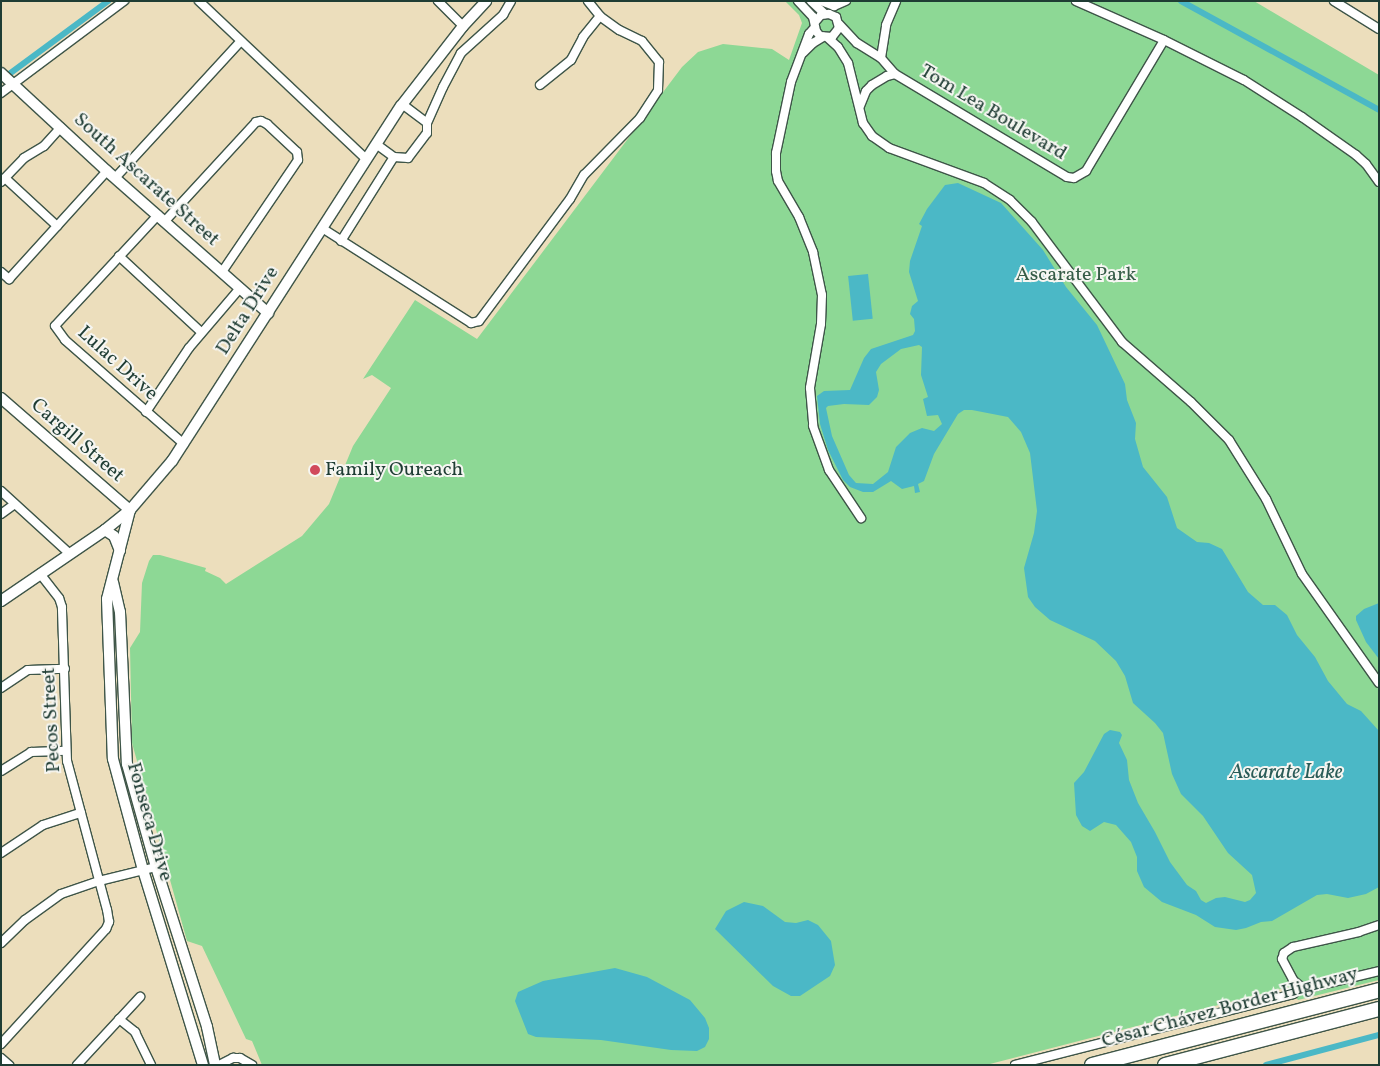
<!DOCTYPE html>
<meta charset="utf-8">
<style>
body{margin:0}
#map{position:relative;width:1380px;height:1066px;overflow:hidden;background:#ecdebc;font-family:Vollkorn,serif}
div>[style]{position:absolute}
[style*='--x']{left:calc(var(--x)*1px);top:calc(var(--y)*1px);width:calc(var(--w)*1px);rotate:calc(var(--a)*1deg)}
.green>*{inset:0;background:#8dd895}
.water>*{inset:0;background:#4bb8c6;transform-origin:0 0}
.canal>*{height:6px;margin:-3px;padding:0 3px;transform-origin:3px;border-radius:3px;background:#4bb8c6}
.roads{filter:drop-shadow(1px 0 #3e5548) drop-shadow(-1px 0 #3e5548) drop-shadow(0 1px #3e5548) drop-shadow(0 -1px #3e5548)}
.street>*{height:8px;margin:-4px;padding:0 4px;transform-origin:4px;border-radius:4px;background:#fff}
.secondary>*{height:10px;margin:-5px;padding:0 5px;transform-origin:5px;border-radius:5px;background:#fff}
.highway>*{height:14px;margin:-7px;padding:0 7px;transform-origin:7px;border-radius:7px;background:#fff}
.dots>*{width:14px;height:14px;translate:-50% -50%;box-sizing:border-box;border:2px solid #f6f6f2;border-radius:50%}
span{translate:-50% -50%;white-space:nowrap;text-align:center;line-height:1.15;-webkit-text-stroke:4px #f6f6f2;paint-order:stroke}
.street-label{font-size:20px;color:#1f3d34}
.park-label{font-size:20px;color:#355c47}
.poi-label{font-size:20px;color:#1f3d34}
.left{translate:0 -50%;text-align:left}
.water-label{font-size:21px;color:#2a5c58;font-style:italic}
.frame{position:absolute;inset:0;border:2px solid #1f3d34;pointer-events:none}
</style>
<div id="map">
<div class="green">
<div style="clip-path:polygon(785px 1px,1254px 1px,1379px 75px,1379px 980px,1298px 1000px,1288px 987px,986px 1065px,262px 1065px,252px 1041px,246px 1039px,202px 946px,187px 941px,132px 743px,130px 648px,140px 632px,142px 583px,149px 561px,153px 555px,160px 555px,206px 568px,205px 571px,220px 578px,226px 584px,302px 536px,329px 504px,353px 446px,391px 388px,372px 375px,363px 379px,415px 300px,477px 339px,682px 67px,698px 52px,723px 44px,772px 49px,789px 60px,802px 23px,799px 15px)"></div>
</div>
<div class="water">
<div style="clip-path:polygon(evenodd,958px 183px,1001px 203px,1043px 250px,1066px 287px,1097px 325px,1125px 384px,1127px 400px,1136px 423px,1135px 439px,1143px 467px,1167px 497px,1177px 528px,1197px 542px,1209px 543px,1222px 549px,1248px 592px,1263px 605px,1275px 605px,1287px 615px,1297px 635px,1315px 657px,1328px 681px,1347px 704px,1361px 711px,1379px 731px,1379px 887px,1366px 894px,1348px 898px,1327px 894px,1317px 895px,1272px 921px,1261px 922px,1246px 928px,1236px 930px,1215px 927px,1196px 915px,1162px 902px,1144px 887px,1137px 871px,1137px 857px,1131px 842px,1116px 825px,1104px 822px,1090px 831px,1082px 826px,1076px 815px,1074px 783px,1084px 772px,1104px 734px,1110px 730px,1120px 732px,1122px 735px,1119px 743px,1127px 760px,1129px 780px,1138px 803px,1155px 832px,1170px 862px,1187px 885px,1196px 891px,1201px 900px,1206px 903px,1216px 898px,1225px 897px,1245px 902px,1250px 900px,1256px 893px,1252px 875px,1228px 853px,1203px 816px,1181px 794px,1172px 774px,1163px 733px,1155px 723px,1133px 703px,1125px 676px,1116px 661px,1095px 641px,1050px 620px,1035px 607px,1028px 597px,1024px 568px,1034px 533px,1037px 511px,1030px 453px,1021px 432px,1008px 417px,972px 410px,964px 410px,958px 414px,934px 454px,924px 481px,918px 484px,920px 492px,915px 493px,914px 486px,902px 489px,891px 481px,873px 492px,863px 492px,850px 487px,843px 480px,828px 450px,820px 424px,817px 396px,824px 391px,850px 390px,864px 358px,871px 349px,913px 335px,915px 331px,914px 319px,910px 314px,912px 306px,918px 301px,909px 272px,910px 261px,922px 226px,919px 224px,927px 209px,945px 185px,958px 183px,919px 345px,922px 347px,921px 375px,928px 397px,923px 399px,927px 416px,938px 415px,942px 424px,934px 431px,922px 428px,910px 433px,896px 447px,888px 472px,873px 484px,856px 483px,849px 475px,832px 436px,826px 408px,828px 406px,844px 404px,869px 405px,877px 397px,879px 390px,876px 372px,881px 364px,901px 349px,919px 345px)"></div>
<div style="left:868px;top:274px;width:45px;height:20px;rotate:84deg"></div>
<div style="clip-path:polygon(1379px 603px,1379px 659px,1366px 642px,1356px 620px,1356px 616px,1364px 609px)"></div>
<div style="clip-path:polygon(744px 902px,763px 906px,785px 922px,796px 923px,808px 920px,818px 925px,831px 941px,835px 965px,830px 976px,800px 996px,791px 996px,773px 986px,715px 929px,726px 911px)"></div>
<div style="clip-path:polygon(615px 968px,647px 977px,690px 1000px,705px 1018px,709px 1028px,709px 1039px,705px 1047px,697px 1051px,671px 1050px,601px 1040px,536px 1037px,528px 1034px,515px 1001px,518px 992px,543px 981px)"></div>
</div>
<div class="canal">
<div style="--x:1181;--y:1;--w:226;--a:28.8"></div>
<div style="--x:1;--y:80;--w:133;--a:-36.4"></div>
<div style="--x:1266;--y:1065;--w:117;--a:-14.9"></div>
</div>
<div class="roads">
<div class="street">
<div style="--x:199;--y:1;--w:230;--a:43.4"></div>
<div style="--x:438;--y:1;--w:35;--a:45"></div>
<div style="--x:798;--y:1;--w:22;--a:47"></div>
<div style="--x:813;--y:17;--w:14;--a:78"></div>
<div style="--x:816;--y:31;--w:6;--a:51"></div>
<div style="--x:820;--y:36;--w:12;--a:5"></div>
<div style="--x:832;--y:37;--w:11;--a:-52"></div>
<div style="--x:839;--y:28;--w:11;--a:-105"></div>
<div style="--x:836;--y:17;--w:8;--a:-157"></div>
<div style="--x:829;--y:14;--w:8;--a:173"></div>
<div style="--x:821;--y:15;--w:9;--a:131"></div>
<div style="--x:811;--y:1;--w:19;--a:43"></div>
<div style="--x:821;--y:1;--w:14;--a:21"></div>
<div style="--x:834;--y:6;--w:13;--a:-23"></div>
<div style="--x:1076;--y:1;--w:96;--a:23.9"></div>
<div style="--x:1164;--y:40;--w:89;--a:26.6"></div>
<div style="--x:1244;--y:80;--w:69;--a:32.5"></div>
<div style="--x:1302;--y:117;--w:66;--a:35.1"></div>
<div style="--x:1356;--y:155;--w:13;--a:42"></div>
<div style="--x:1366;--y:164;--w:22;--a:54"></div>
<div style="--x:1334;--y:1;--w:53;--a:31.9"></div>
<div style="--x:839;--y:24;--w:26;--a:47"></div>
<div style="--x:857;--y:43;--w:28;--a:32"></div>
<div style="--x:881;--y:58;--w:21;--a:49"></div>
<div style="--x:895;--y:74;--w:200;--a:30.9"></div>
<div style="--x:1067;--y:177;--w:7;--a:8"></div>
<div style="--x:1074;--y:178;--w:14;--a:-30"></div>
<div style="--x:1086;--y:171;--w:152;--a:-59.2"></div>
<div style="--x:815;--y:27;--w:9;--a:131"></div>
<div style="--x:809;--y:34;--w:51;--a:110.6"></div>
<div style="--x:791;--y:82;--w:73;--a:101.9"></div>
<div style="--x:776;--y:153;--w:18;--a:90"></div>
<div style="--x:776;--y:171;--w:10;--a:79"></div>
<div style="--x:778;--y:181;--w:42;--a:59.7"></div>
<div style="--x:799;--y:217;--w:38;--a:68"></div>
<div style="--x:813;--y:252;--w:44;--a:78.2"></div>
<div style="--x:822;--y:295;--w:29;--a:92"></div>
<div style="--x:821;--y:324;--w:65;--a:99.8"></div>
<div style="--x:810;--y:388;--w:38;--a:85"></div>
<div style="--x:813;--y:426;--w:47;--a:70"></div>
<div style="--x:829;--y:470;--w:58;--a:56.3"></div>
<div style="--x:828;--y:38;--w:13;--a:42"></div>
<div style="--x:838;--y:47;--w:19;--a:58"></div>
<div style="--x:848;--y:63;--w:62;--a:76"></div>
<div style="--x:863;--y:123;--w:16;--a:55"></div>
<div style="--x:872;--y:136;--w:21;--a:35"></div>
<div style="--x:889;--y:148;--w:101;--a:20.2"></div>
<div style="--x:984;--y:183;--w:31;--a:33"></div>
<div style="--x:1010;--y:200;--w:31;--a:45"></div>
<div style="--x:1032;--y:222;--w:150;--a:53.1"></div>
<div style="--x:1122;--y:342;--w:91;--a:41"></div>
<div style="--x:1191;--y:402;--w:54;--a:45"></div>
<div style="--x:1229;--y:440;--w:70;--a:57.9"></div>
<div style="--x:1266;--y:499;--w:83;--a:64.4"></div>
<div style="--x:1302;--y:574;--w:133;--a:54.8"></div>
<div style="--x:803;--y:53;--w:14;--a:-45"></div>
<div style="--x:813;--y:43;--w:12;--a:-31"></div>
<div style="--x:881;--y:58;--w:33;--a:-81"></div>
<div style="--x:886;--y:25;--w:26;--a:-67"></div>
<div style="--x:540;--y:85;--w:40;--a:-39"></div>
<div style="--x:571;--y:60;--w:26;--a:-62"></div>
<div style="--x:583;--y:37;--w:27;--a:-51"></div>
<div style="--x:1;--y:93;--w:154;--a:-36.8"></div>
<div style="--x:402;--y:104;--w:31;--a:37"></div>
<div style="--x:860;--y:106;--w:16;--a:-68"></div>
<div style="--x:866;--y:91;--w:8;--a:-45"></div>
<div style="--x:872;--y:85;--w:17;--a:-31"></div>
<div style="--x:887;--y:76;--w:8;--a:-14"></div>
<div style="--x:376;--y:144;--w:22;--a:36"></div>
<div style="--x:394;--y:157;--w:14;--a:4"></div>
<div style="--x:408;--y:158;--w:31;--a:-53"></div>
<div style="--x:427;--y:133;--w:10;--a:-90"></div>
<div style="--x:427;--y:123;--w:39;--a:-66"></div>
<div style="--x:443;--y:87;--w:38;--a:-62"></div>
<div style="--x:461;--y:53;--w:57;--a:-42.1"></div>
<div style="--x:503;--y:15;--w:16;--a:-60"></div>
<div style="--x:5;--y:178;--w:71;--a:42.7"></div>
<div style="--x:115;--y:178;--w:185;--a:-47.4"></div>
<div style="--x:1;--y:182;--w:33;--a:-46"></div>
<div style="--x:24;--y:158;--w:23;--a:-31"></div>
<div style="--x:44;--y:146;--w:25;--a:-48"></div>
<div style="--x:158;--y:215;--w:151;--a:132.9"></div>
<div style="--x:55;--y:326;--w:17;--a:54"></div>
<div style="--x:65;--y:340;--w:158;--a:41.2"></div>
<div style="--x:165;--y:221;--w:134;--a:-47.4"></div>
<div style="--x:256;--y:122;--w:5;--a:-11"></div>
<div style="--x:261;--y:121;--w:7;--a:27"></div>
<div style="--x:267;--y:124;--w:41;--a:43"></div>
<div style="--x:297;--y:152;--w:8;--a:83"></div>
<div style="--x:298;--y:160;--w:135;--a:124.2"></div>
<div style="--x:322;--y:228;--w:177;--a:32.5"></div>
<div style="--x:471;--y:323;--w:8;--a:-14"></div>
<div style="--x:479;--y:321;--w:152;--a:-53.3"></div>
<div style="--x:570;--y:199;--w:28;--a:-60"></div>
<div style="--x:584;--y:175;--w:80;--a:-45.5"></div>
<div style="--x:640;--y:118;--w:33;--a:-57"></div>
<div style="--x:658;--y:90;--w:28;--a:-88"></div>
<div style="--x:659;--y:62;--w:27;--a:-129"></div>
<div style="--x:642;--y:41;--w:25;--a:-154"></div>
<div style="--x:619;--y:30;--w:24;--a:-144"></div>
<div style="--x:600;--y:16;--w:19;--a:-129"></div>
<div style="--x:341;--y:241;--w:99;--a:-57.8"></div>
<div style="--x:119;--y:256;--w:112;--a:42.8"></div>
<div style="--x:1;--y:272;--w:11;--a:41"></div>
<div style="--x:9;--y:279;--w:146;--a:-47.8"></div>
<div style="--x:146;--y:412;--w:77;--a:-56.1"></div>
<div style="--x:189;--y:348;--w:79;--a:-49.6"></div>
<div style="--x:1;--y:491;--w:93;--a:42.4"></div>
<div style="--x:1;--y:514;--w:17;--a:-36"></div>
<div style="--x:1;--y:688;--w:32;--a:-34"></div>
<div style="--x:28;--y:670;--w:37;--a:-2"></div>
<div style="--x:1;--y:771;--w:36;--a:-32"></div>
<div style="--x:31;--y:752;--w:35;--a:-2"></div>
<div style="--x:1;--y:853;--w:50;--a:-33.7"></div>
<div style="--x:43;--y:825;--w:40;--a:-18"></div>
<div style="--x:1379;--y:925;--w:21;--a:161"></div>
<div style="--x:1359;--y:932;--w:68;--a:167.2"></div>
<div style="--x:1293;--y:947;--w:11;--a:146"></div>
<div style="--x:1284;--y:953;--w:6;--a:108"></div>
<div style="--x:1282;--y:959;--w:24;--a:62"></div>
<div style="--x:1293;--y:980;--w:14;--a:39"></div>
<div style="--x:1304;--y:989;--w:77;--a:-13.5"></div>
<div style="--x:1;--y:943;--w:33;--a:-44"></div>
<div style="--x:25;--y:920;--w:44;--a:-35.8"></div>
<div style="--x:61;--y:894;--w:40;--a:-18.9"></div>
<div style="--x:99;--y:881;--w:59;--a:-13.8"></div>
<div style="--x:119;--y:1019;--w:21;--a:39"></div>
<div style="--x:135;--y:1032;--w:37;--a:64"></div>
<div style="--x:1;--y:1044;--w:156;--a:-47.6"></div>
<div style="--x:106;--y:929;--w:8;--a:-67"></div>
<div style="--x:109;--y:922;--w:12;--a:-99"></div>
<div style="--x:107;--y:910;--w:154;--a:-105"></div>
<div style="--x:67;--y:761;--w:154;--a:-91.9"></div>
<div style="--x:62;--y:607;--w:9;--a:-108"></div>
<div style="--x:59;--y:598;--w:31;--a:-128"></div>
<div style="--x:1;--y:1058;--w:11;--a:41"></div>
<div style="--x:77;--y:1065;--w:93;--a:-47.2"></div>
<div style="--x:219;--y:1065;--w:16;--a:-27"></div>
<div style="--x:233;--y:1058;--w:7;--a:0"></div>
<div style="--x:240;--y:1058;--w:14;--a:30"></div>
<div style="--x:1015;--y:1065;--w:287;--a:-14.3"></div>
<div style="--x:1293;--y:994;--w:10;--a:-37"></div>
</div>
<div class="secondary">
<div style="--x:1;--y:73;--w:144;--a:42.8"></div>
<div style="--x:107;--y:171;--w:215;--a:41.4"></div>
<div style="--x:1;--y:398;--w:171;--a:41"></div>
<div style="--x:130;--y:510;--w:92;--a:104.5"></div>
<div style="--x:107;--y:599;--w:160;--a:87.9"></div>
<div style="--x:113;--y:759;--w:115;--a:74.9"></div>
<div style="--x:143;--y:870;--w:204;--a:72.9"></div>
<div style="--x:105;--y:530;--w:11;--a:34"></div>
<div style="--x:114;--y:536;--w:16;--a:68"></div>
<div style="--x:113;--y:582;--w:31;--a:77"></div>
<div style="--x:120;--y:612;--w:152;--a:87.4"></div>
<div style="--x:127;--y:764;--w:107;--a:74.3"></div>
<div style="--x:156;--y:867;--w:168;--a:72.3"></div>
<div style="--x:207;--y:1027;--w:39;--a:78"></div>
<div style="--x:1;--y:601;--w:126;--a:-34.3"></div>
<div style="--x:105;--y:530;--w:32;--a:-39"></div>
<div style="--x:130;--y:510;--w:65;--a:-49.4"></div>
<div style="--x:172;--y:461;--w:422;--a:-57.2"></div>
<div style="--x:401;--y:106;--w:101;--a:-52.2"></div>
<div style="--x:463;--y:26;--w:34;--a:-47"></div>
</div>
<div class="highway">
<div style="--x:1092;--y:1065;--w:297;--a:-14.6"></div>
<div style="--x:1165;--y:1065;--w:221;--a:-14.7"></div>
</div>
</div>
<div class="dots">
<div style="left:315px;top:470px;background:#d1495b"></div>
</div>
<div class="street-label">
<span style="left:993px;top:113px;rotate:31deg">Tom Lea Boulevard</span>
<span style="left:146px;top:180px;rotate:42deg">South Ascarate Street</span>
<span style="left:248px;top:311px;rotate:-58deg">Delta Drive</span>
<span style="left:117px;top:364px;rotate:42deg">Lulac Drive</span>
<span style="left:77px;top:441px;rotate:41deg">Cargill Street</span>
<span style="left:52px;top:720px;rotate:-93deg">Pecos Street</span>
<span style="left:149px;top:822px;rotate:74deg">Fonseca Drive</span>
<span style="left:1230px;top:1008px;rotate:-15deg">César Chávez Border Highway</span>
</div>
<div class="park-label">
<span style="left:1076px;top:275px">Ascarate Park</span>
</div>
<div class="poi-label">
<span class="left" style="left:325px;top:470px">Family Oureach</span>
</div>
<div class="water-label">
<span style="left:1286px;top:773px">Ascarate Lake</span>
</div>
<div class="frame"></div>
</div>
